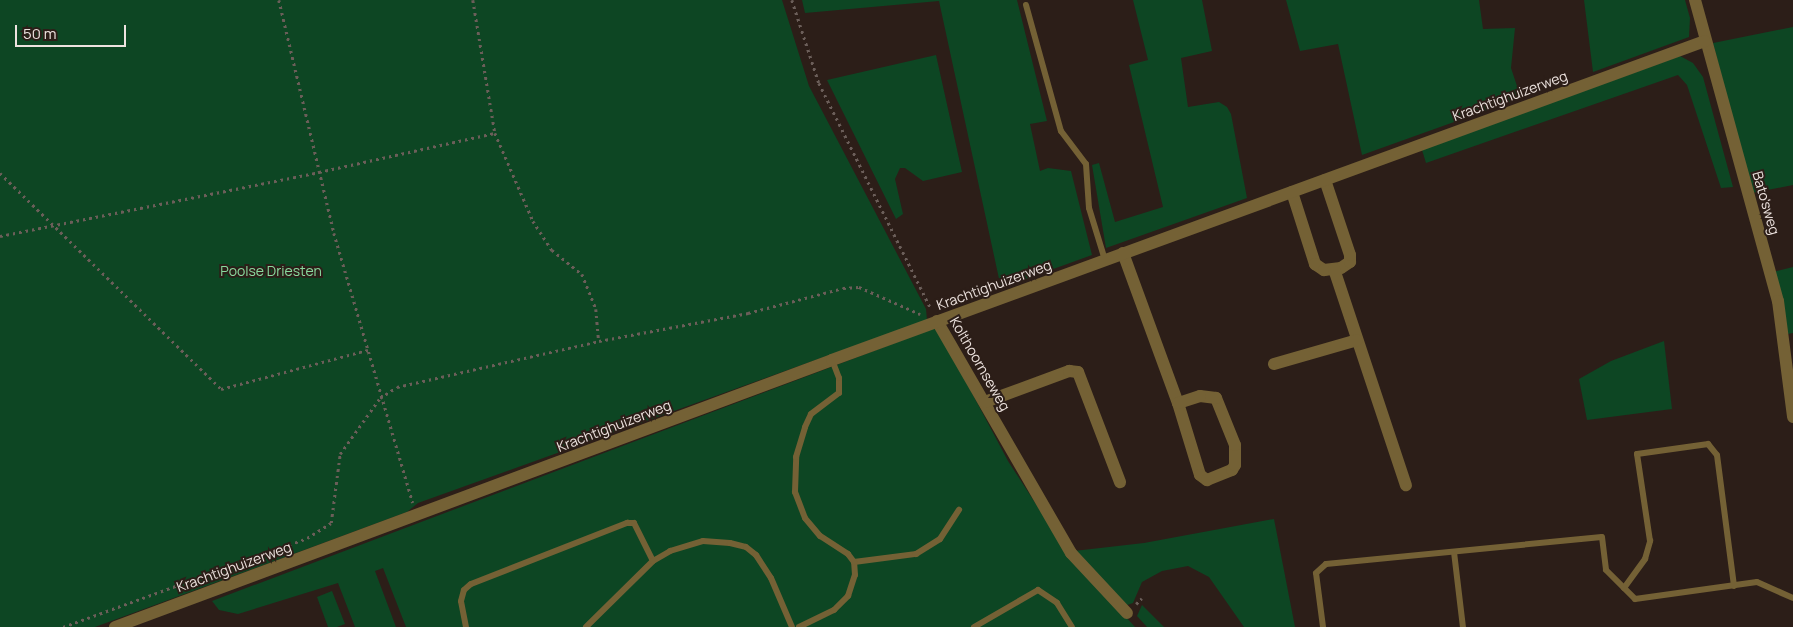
<!DOCTYPE html>
<style>
body{margin:0}
#map{position:relative;width:1793px;height:627px;overflow:hidden;background:#2c1e18;font-family:Manrope,sans-serif}
div>[style]{position:absolute}
[style*='--x']{left:calc(var(--x)*1px);top:calc(var(--y)*1px);width:calc(var(--w)*1px);rotate:calc(var(--a)*1deg)}
.green>*{inset:0;background:#0d4623}
.path>*{height:2.5px;margin-top:-1.25px;transform-origin:0;background:repeating-linear-gradient(90deg,#6b5e59 0 2.5px,transparent 0 6.5px)}
.lane>*{height:6px;margin:-3px;padding:0 3px;transform-origin:3px;border-radius:3px;background:#746135}
.street>*{height:12px;margin:-6px;padding:0 6px;transform-origin:6px;border-radius:6px;background:#746135}
span{translate:-50% -50%;white-space:nowrap;text-align:center;line-height:1.15;-webkit-text-stroke:4px #2c1e18;paint-order:stroke}
.street-label{font-size:14px;color:#ede3df}
.park-label{font-size:14px;color:#89d99e}
.scale{position:absolute;left:15px;top:25px;width:111px;height:22px;box-sizing:border-box;border:2px solid #ede3df;border-top:0;padding-left:6px;font-size:15px;line-height:18px;white-space:nowrap;color:#ede3df;-webkit-text-stroke:4px #2c1e18;paint-order:stroke}
</style>
<div id="map">
<div class="green">
<div style="clip-path:polygon(0 0,782px 0,809px 86px,926px 309px,927px 320px,418px 503px,407px 512px,95px 627px,0 627px)"></div>
<div style="clip-path:polygon(802px 0,1017px 0,1047px 121px,1030px 124px,1040px 171px,1048px 168px,1071px 171px,1092px 255px,1001px 288px,939px 1px,805px 13px)"></div>
<div style="clip-path:polygon(1133px 0,1202px 0,1212px 51px,1181px 58px,1188px 107px,1219px 102px,1227px 107px,1231px 114px,1247px 198px,1106px 248px,1092px 165px,1099px 163px,1115px 222px,1163px 207px,1129px 65px,1148px 60px)"></div>
<div style="clip-path:polygon(1286px 0,1479px 0,1483px 29px,1515px 28px,1511px 68px,1521px 98px,1362px 155px,1338px 44px,1300px 51px)"></div>
<div style="clip-path:polygon(1584px 0,1685px 0,1690px 18px,1689px 37px,1593px 72px)"></div>
<div style="clip-path:polygon(1793px 27px,1793px 185px,1752px 193px,1713px 43px)"></div>
<div style="clip-path:polygon(936px 55px,962px 172px,923px 181px,905px 168px,900px 168px,895px 179px,903px 214px,896px 219px,827px 80px)"></div>
<div style="clip-path:polygon(1680px 56px,1693px 63px,1703px 77px,1733px 187px,1721px 188px,1687px 85px,1678px 75px,1426px 163px,1422px 150px)"></div>
<div style="clip-path:polygon(1793px 267px,1793px 333px,1787px 334px,1773px 272px)"></div>
<div style="clip-path:polygon(937px 327px,1008px 461px,1067px 552px,1135px 627px,406px 627px,383px 568px,375px 571px,396px 627px,355px 627px,338px 583px,238px 614px,219px 610px,212px 601px)"></div>
<div style="clip-path:polygon(1664px 341px,1672px 409px,1587px 420px,1579px 379px,1611px 361px)"></div>
<div style="clip-path:polygon(1274px 519px,1295px 627px,1244px 627px,1209px 577px,1188px 566px,1162px 571px,1142px 582px,1133px 603px,1127px 605px,1074px 551px,1144px 543px)"></div>
<div style="clip-path:polygon(332px 591px,345px 624px,337px 627px,328px 627px,317px 597px)"></div>
<div style="clip-path:polygon(1142px 605px,1164px 627px,1147px 627px,1137px 616px)"></div>
</div>
<div class="path">
<div style="--x:279;--y:0;--w:239;--a:76.7"></div>
<div style="--x:334;--y:233;--w:281;--a:73.7"></div>
<div style="--x:473;--y:0;--w:135;--a:80.6"></div>
<div style="--x:495;--y:133;--w:96;--a:66.6"></div>
<div style="--x:533;--y:221;--w:35;--a:57"></div>
<div style="--x:552;--y:250;--w:38;--a:39"></div>
<div style="--x:582;--y:274;--w:38;--a:68"></div>
<div style="--x:596;--y:309;--w:32;--a:85"></div>
<div style="--x:792;--y:0;--w:87;--a:72"></div>
<div style="--x:819;--y:83;--w:252;--a:63.6"></div>
<div style="--x:0;--y:173;--w:309;--a:44.3"></div>
<div style="--x:221;--y:389;--w:152;--a:-14.9"></div>
<div style="--x:0;--y:236;--w:325;--a:-11.3"></div>
<div style="--x:319;--y:172;--w:180;--a:-12.5"></div>
<div style="--x:1136;--y:604;--w:8;--a:-45"></div>
<div style="--x:63;--y:627;--w:260;--a:-20"></div>
<div style="--x:307;--y:538;--w:28;--a:-32"></div>
<div style="--x:331;--y:523;--w:70;--a:-82.6"></div>
<div style="--x:340;--y:454;--w:69;--a:-54.5"></div>
<div style="--x:380;--y:398;--w:20;--a:-33"></div>
<div style="--x:397;--y:387;--w:207;--a:-12.8"></div>
<div style="--x:599;--y:341;--w:152;--a:-10.6"></div>
<div style="--x:748;--y:313;--w:98;--a:-14.7"></div>
<div style="--x:843;--y:288;--w:16;--a:-4"></div>
<div style="--x:859;--y:287;--w:67;--a:23.9"></div>
</div>
<div class="lane">
<div style="--x:1026;--y:5;--w:131;--a:74.5"></div>
<div style="--x:1061;--y:131;--w:41;--a:52.9"></div>
<div style="--x:1086;--y:164;--w:44;--a:86.1"></div>
<div style="--x:1089;--y:208;--w:54;--a:72.9"></div>
<div style="--x:1454;--y:552;--w:76;--a:83.2"></div>
<div style="--x:854;--y:562;--w:63;--a:-7.4"></div>
<div style="--x:916;--y:554;--w:28;--a:-32"></div>
<div style="--x:940;--y:539;--w:35;--a:-57"></div>
<div style="--x:1624;--y:588;--w:36;--a:-54"></div>
<div style="--x:1645;--y:559;--w:19;--a:-74"></div>
<div style="--x:1650;--y:541;--w:88;--a:-98.5"></div>
<div style="--x:1637;--y:454;--w:72;--a:-8"></div>
<div style="--x:1708;--y:444;--w:14;--a:51"></div>
<div style="--x:1717;--y:455;--w:132;--a:82.6"></div>
<div style="--x:466;--y:627;--w:26;--a:-101"></div>
<div style="--x:461;--y:601;--w:11;--a:-75"></div>
<div style="--x:464;--y:590;--w:9;--a:-41"></div>
<div style="--x:471;--y:584;--w:168;--a:-21.4"></div>
<div style="--x:627;--y:523;--w:7;--a:0"></div>
<div style="--x:634;--y:523;--w:42;--a:63.4"></div>
<div style="--x:586;--y:627;--w:94;--a:-44.6"></div>
<div style="--x:653;--y:561;--w:20;--a:-30"></div>
<div style="--x:670;--y:551;--w:34;--a:-17"></div>
<div style="--x:703;--y:541;--w:27;--a:4"></div>
<div style="--x:730;--y:543;--w:16;--a:14"></div>
<div style="--x:746;--y:547;--w:13;--a:39"></div>
<div style="--x:756;--y:555;--w:27;--a:57"></div>
<div style="--x:771;--y:578;--w:53;--a:66.8"></div>
<div style="--x:799;--y:627;--w:39;--a:-26"></div>
<div style="--x:834;--y:610;--w:20;--a:-45"></div>
<div style="--x:848;--y:596;--w:22;--a:-72"></div>
<div style="--x:855;--y:575;--w:13;--a:-94"></div>
<div style="--x:854;--y:562;--w:10;--a:-127"></div>
<div style="--x:848;--y:554;--w:33;--a:-147"></div>
<div style="--x:820;--y:536;--w:23;--a:-130"></div>
<div style="--x:805;--y:518;--w:28;--a:-111"></div>
<div style="--x:795;--y:492;--w:35;--a:-88"></div>
<div style="--x:796;--y:457;--w:31;--a:-73"></div>
<div style="--x:805;--y:427;--w:14;--a:-65"></div>
<div style="--x:811;--y:414;--w:35;--a:-37"></div>
<div style="--x:839;--y:393;--w:15;--a:-90"></div>
<div style="--x:839;--y:378;--w:19;--a:-111"></div>
<div style="--x:974;--y:627;--w:74;--a:-30"></div>
<div style="--x:1038;--y:590;--w:23;--a:34"></div>
<div style="--x:1057;--y:603;--w:28;--a:58"></div>
<div style="--x:1323;--y:627;--w:54;--a:-97.4"></div>
<div style="--x:1316;--y:573;--w:13;--a:-42"></div>
<div style="--x:1326;--y:564;--w:277;--a:-5.6"></div>
<div style="--x:1602;--y:537;--w:33;--a:83"></div>
<div style="--x:1606;--y:570;--w:41;--a:45"></div>
<div style="--x:1635;--y:599;--w:123;--a:-7.9"></div>
<div style="--x:1757;--y:582;--w:39;--a:24"></div>
</div>
<div class="street">
<div style="--x:1695;--y:0;--w:312;--a:74.6"></div>
<div style="--x:1778;--y:301;--w:117;--a:82.6"></div>
<div style="--x:1292;--y:192;--w:76;--a:72.3"></div>
<div style="--x:1315;--y:264;--w:11;--a:34"></div>
<div style="--x:1324;--y:270;--w:17;--a:-7"></div>
<div style="--x:1341;--y:268;--w:11;--a:-34"></div>
<div style="--x:1350;--y:262;--w:7;--a:-90"></div>
<div style="--x:1350;--y:255;--w:79;--a:-108.4"></div>
<div style="--x:1123;--y:253;--w:160;--a:69.9"></div>
<div style="--x:1178;--y:403;--w:75;--a:73"></div>
<div style="--x:1200;--y:475;--w:9;--a:36"></div>
<div style="--x:1207;--y:480;--w:27;--a:-22"></div>
<div style="--x:1232;--y:470;--w:6;--a:-59"></div>
<div style="--x:1235;--y:465;--w:20;--a:-90"></div>
<div style="--x:1235;--y:445;--w:51;--a:-112"></div>
<div style="--x:1216;--y:398;--w:16;--a:-173"></div>
<div style="--x:1200;--y:396;--w:23;--a:162"></div>
<div style="--x:1334;--y:269;--w:228;--a:71.6"></div>
<div style="--x:937;--y:321;--w:268;--a:60"></div>
<div style="--x:1071;--y:553;--w:82;--a:47"></div>
<div style="--x:1274;--y:364;--w:86;--a:-16.1"></div>
<div style="--x:985;--y:402;--w:90;--a:-20.3"></div>
<div style="--x:1069;--y:371;--w:9;--a:6"></div>
<div style="--x:1078;--y:372;--w:118;--a:69.1"></div>
<div style="--x:115;--y:627;--w:765;--a:-20.42"></div>
<div style="--x:832;--y:360;--w:929;--a:-20.07"></div>
</div>
<div class="street-label">
<span style="left:1510px;top:96px;rotate:-20deg">Krachtighuizerweg</span>
<span style="left:1766px;top:203px;rotate:74deg">Bato'sweg</span>
<span style="left:994px;top:285px;rotate:-20deg">Krachtighuizerweg</span>
<span style="left:980px;top:364px;rotate:60deg">Kolthoornseweg</span>
<span style="left:614px;top:426px;rotate:-21deg">Krachtighuizerweg</span>
<span style="left:234px;top:567px;rotate:-20deg">Krachtighuizerweg</span>
</div>
<div class="park-label">
<span style="left:271px;top:271px">Poolse Driesten</span>
</div>
<div class="scale">50 m</div>
</div>
